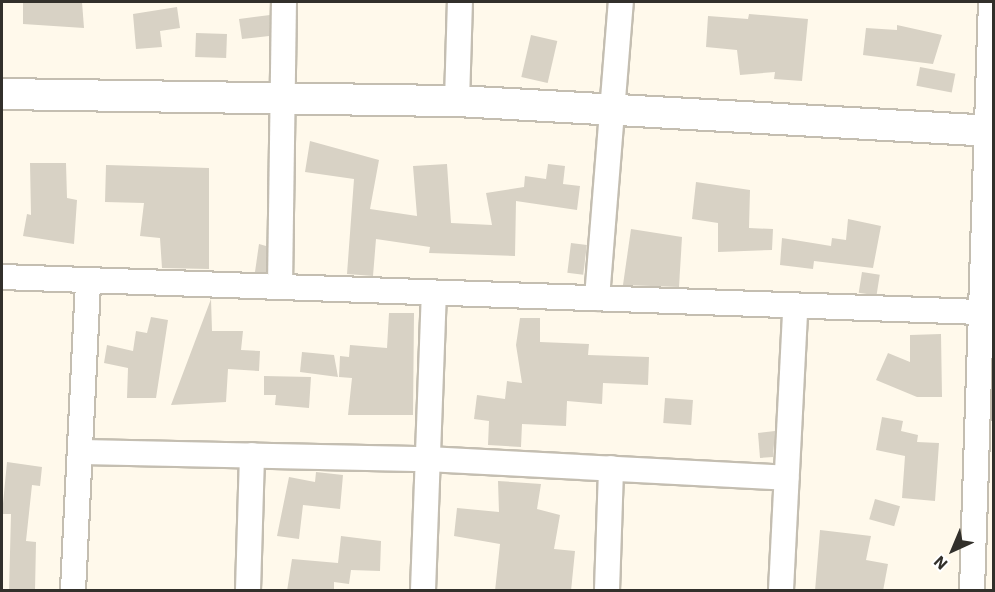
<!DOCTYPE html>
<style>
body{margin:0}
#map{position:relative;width:995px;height:592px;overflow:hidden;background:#fff9eb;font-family:"IBM Plex Sans",sans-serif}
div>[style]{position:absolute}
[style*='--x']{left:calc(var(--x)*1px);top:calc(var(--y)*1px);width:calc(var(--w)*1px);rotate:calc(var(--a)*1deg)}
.building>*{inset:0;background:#d8d2c5;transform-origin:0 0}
.roads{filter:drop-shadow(2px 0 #c4beb1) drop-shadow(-2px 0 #c4beb1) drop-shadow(0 2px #c4beb1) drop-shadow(0 -2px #c4beb1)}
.minor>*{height:24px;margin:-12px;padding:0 12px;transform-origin:12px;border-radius:12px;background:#fff}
.tertiary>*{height:30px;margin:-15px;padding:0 15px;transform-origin:15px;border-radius:15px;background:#fff}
span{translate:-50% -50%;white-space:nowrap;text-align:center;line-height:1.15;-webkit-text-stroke:6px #fff;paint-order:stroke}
.frame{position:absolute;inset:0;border:3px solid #32302b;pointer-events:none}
.north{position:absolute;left:923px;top:520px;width:60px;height:60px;-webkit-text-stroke:4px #fff;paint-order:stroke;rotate:224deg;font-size:16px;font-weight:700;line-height:24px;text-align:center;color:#32302b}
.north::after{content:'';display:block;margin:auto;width:21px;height:27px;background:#32302b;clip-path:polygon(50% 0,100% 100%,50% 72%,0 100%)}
</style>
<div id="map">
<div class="building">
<div style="clip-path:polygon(23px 2px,82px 2px,84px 28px,23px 24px)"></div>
<div style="clip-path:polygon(177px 7px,180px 28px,160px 31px,162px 47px,136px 49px,133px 14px)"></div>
<div style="clip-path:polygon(749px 14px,808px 19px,802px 81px,774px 79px,775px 72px,740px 75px,737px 50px,706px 47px,708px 16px,748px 19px)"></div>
<div style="clip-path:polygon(270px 15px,269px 36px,242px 39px,239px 19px)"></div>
<div style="clip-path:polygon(897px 25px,942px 35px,933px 64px,863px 55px,866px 28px,897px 30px)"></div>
<div style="left:196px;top:33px;width:31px;height:24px;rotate:2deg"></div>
<div style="left:531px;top:35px;width:27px;height:43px;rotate:13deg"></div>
<div style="left:920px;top:67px;width:36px;height:19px;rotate:11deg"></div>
<div style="clip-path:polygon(310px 141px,379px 160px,370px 209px,417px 216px,413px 166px,447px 164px,451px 223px,492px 225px,486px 193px,524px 187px,525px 176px,546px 179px,548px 164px,565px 166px,563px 184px,580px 186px,577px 210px,516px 201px,515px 256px,429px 253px,430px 247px,376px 239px,373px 276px,347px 274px,354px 179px,305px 172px)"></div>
<div style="clip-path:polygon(30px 163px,66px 163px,67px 198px,77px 200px,74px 244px,23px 236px,27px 214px,31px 215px)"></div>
<div style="clip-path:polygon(106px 165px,209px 168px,209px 269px,162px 268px,160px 238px,140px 236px,144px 203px,105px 202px)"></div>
<div style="clip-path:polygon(696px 182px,750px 190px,749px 228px,773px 229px,772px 250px,718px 252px,718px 223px,692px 219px)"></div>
<div style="clip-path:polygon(848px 219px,881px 226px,873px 268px,814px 261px,813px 269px,780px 265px,782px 238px,831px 246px,832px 238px,846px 240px)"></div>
<div style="clip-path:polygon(631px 229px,682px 237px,679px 287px,623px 285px)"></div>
<div style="left:571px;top:243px;width:16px;height:30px;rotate:7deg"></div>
<div style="clip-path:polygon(259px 244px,266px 246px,266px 272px,255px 272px)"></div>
<div style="left:862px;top:272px;width:18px;height:21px;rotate:9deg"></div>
<div style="clip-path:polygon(211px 299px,212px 331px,243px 331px,241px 350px,260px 351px,259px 371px,228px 369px,226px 402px,171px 405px)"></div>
<div style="clip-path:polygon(389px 313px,414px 313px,413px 415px,348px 415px,352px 378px,339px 377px,340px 356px,349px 357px,350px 345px,387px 348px)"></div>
<div style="clip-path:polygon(151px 317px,168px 320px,156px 398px,127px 398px,128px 368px,104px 363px,107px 345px,133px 351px,136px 331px,147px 333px)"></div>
<div style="clip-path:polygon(520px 318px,540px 318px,540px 342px,589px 344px,588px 355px,649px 357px,648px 385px,603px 383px,602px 404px,567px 401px,566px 426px,522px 424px,521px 447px,488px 445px,489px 421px,474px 419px,477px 395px,505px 399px,507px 381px,522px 383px,516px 345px)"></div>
<div style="clip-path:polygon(941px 334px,942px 397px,917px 397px,876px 380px,888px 353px,910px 362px,910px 335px)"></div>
<div style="clip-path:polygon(302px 352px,334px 355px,338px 377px,300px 372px)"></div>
<div style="clip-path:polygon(264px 376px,311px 377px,309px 408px,275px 405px,276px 395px,264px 395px)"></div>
<div style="left:665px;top:398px;width:28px;height:25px;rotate:4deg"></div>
<div style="clip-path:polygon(882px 417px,903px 421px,901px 431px,918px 435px,917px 442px,939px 443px,935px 501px,902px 498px,905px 456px,876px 450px)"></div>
<div style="clip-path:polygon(775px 431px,773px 457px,760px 458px,758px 433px)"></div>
<div style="clip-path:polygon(7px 462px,42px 467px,40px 486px,32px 485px,26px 541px,36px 542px,35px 591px,9px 591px,11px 514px,2px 514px)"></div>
<div style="clip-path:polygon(316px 472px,343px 475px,340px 509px,303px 505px,299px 539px,277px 536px,289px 477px,315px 482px)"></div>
<div style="clip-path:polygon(498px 481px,541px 484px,537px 509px,560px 515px,554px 549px,575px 551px,571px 591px,495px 591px,500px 544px,454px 536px,457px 508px,499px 512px)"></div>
<div style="left:875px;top:499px;width:26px;height:21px;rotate:16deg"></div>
<div style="clip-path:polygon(820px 530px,871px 536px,866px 560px,888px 564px,883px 591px,815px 591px)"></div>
<div style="clip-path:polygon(341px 536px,381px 541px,380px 571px,351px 570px,349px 584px,334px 582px,334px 591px,287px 591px,292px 559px,338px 563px)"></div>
</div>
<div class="roads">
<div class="minor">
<div style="--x:457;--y:101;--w:99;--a:-88.3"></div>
<div style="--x:2;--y:277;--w:978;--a:2.05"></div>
<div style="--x:280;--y:286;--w:284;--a:-89.2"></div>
<div style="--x:597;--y:298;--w:297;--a:-85.4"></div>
<div style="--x:82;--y:452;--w:345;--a:1.2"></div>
<div style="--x:427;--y:459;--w:360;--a:3"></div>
<div style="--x:73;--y:590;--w:308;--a:-87.2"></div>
<div style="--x:248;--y:590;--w:135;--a:-88.3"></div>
<div style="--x:423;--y:590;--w:297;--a:-87.9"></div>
<div style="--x:607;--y:590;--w:122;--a:-88.1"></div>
<div style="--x:781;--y:590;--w:281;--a:-87.1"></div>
<div style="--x:972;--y:590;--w:588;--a:-88.15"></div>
</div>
<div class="tertiary">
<div style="--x:2;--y:94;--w:455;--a:0.9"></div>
<div style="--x:457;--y:101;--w:538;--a:3.2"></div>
</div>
</div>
<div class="frame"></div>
<div class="north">N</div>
</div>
